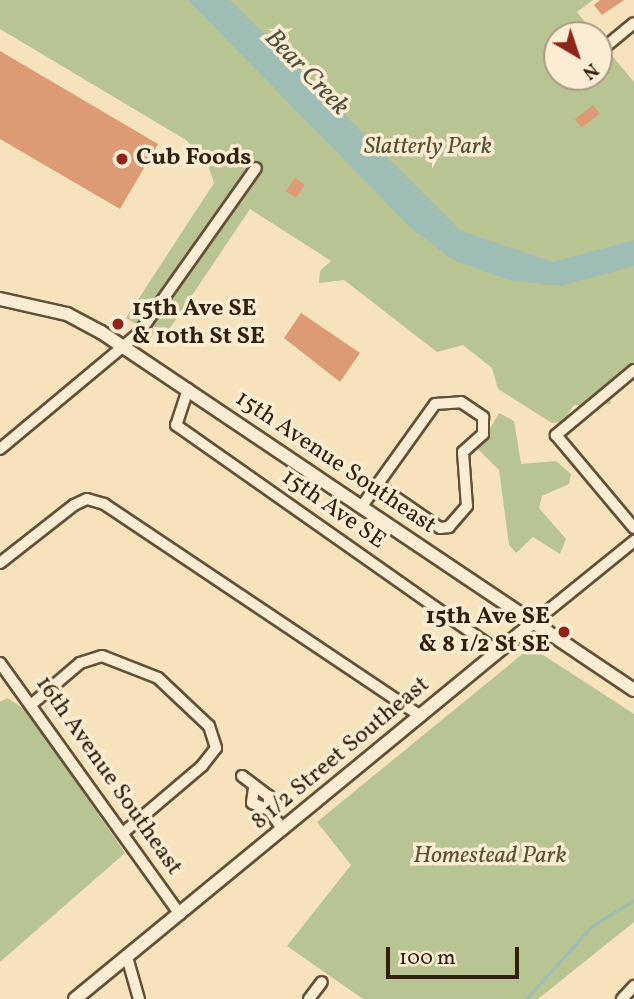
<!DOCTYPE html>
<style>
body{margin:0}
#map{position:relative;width:634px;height:999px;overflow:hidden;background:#f7e3bb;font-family:Vollkorn,serif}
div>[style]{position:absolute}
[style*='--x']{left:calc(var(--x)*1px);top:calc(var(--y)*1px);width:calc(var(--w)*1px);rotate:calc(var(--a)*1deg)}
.green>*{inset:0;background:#b9c493}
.water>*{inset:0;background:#9ebdb5}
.stream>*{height:2.5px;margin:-1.25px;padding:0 1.25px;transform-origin:1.25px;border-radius:1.25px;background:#9ebdb5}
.building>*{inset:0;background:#dd9b75;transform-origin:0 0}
.roads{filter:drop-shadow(2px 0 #625138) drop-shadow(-2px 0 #625138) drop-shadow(0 2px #625138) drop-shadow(0 -2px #625138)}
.minor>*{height:10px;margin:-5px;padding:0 5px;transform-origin:5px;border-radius:5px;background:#faedd3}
.tertiary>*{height:12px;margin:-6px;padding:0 6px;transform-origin:6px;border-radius:6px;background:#faedd3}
.secondary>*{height:12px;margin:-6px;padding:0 6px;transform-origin:6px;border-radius:6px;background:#faedd3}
.dots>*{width:19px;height:19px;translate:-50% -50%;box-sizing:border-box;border:4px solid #faedd3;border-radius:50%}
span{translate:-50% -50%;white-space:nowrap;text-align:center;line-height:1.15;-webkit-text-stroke:7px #faedd3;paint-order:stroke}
.park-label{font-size:24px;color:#595134;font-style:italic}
.poi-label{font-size:24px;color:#30200c;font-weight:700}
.left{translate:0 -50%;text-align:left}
.right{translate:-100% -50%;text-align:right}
.street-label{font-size:24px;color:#30200c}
.water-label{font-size:26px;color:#514f3f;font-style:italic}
.north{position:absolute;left:543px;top:21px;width:70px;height:70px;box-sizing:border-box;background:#faedd3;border:2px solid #a99b83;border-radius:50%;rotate:141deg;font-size:19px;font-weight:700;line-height:28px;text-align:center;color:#30200c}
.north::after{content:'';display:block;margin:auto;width:24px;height:32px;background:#8f2418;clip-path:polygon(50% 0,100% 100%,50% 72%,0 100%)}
.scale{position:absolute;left:386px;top:947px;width:133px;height:32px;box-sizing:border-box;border:4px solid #30200c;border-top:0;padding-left:9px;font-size:21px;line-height:24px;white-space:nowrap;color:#30200c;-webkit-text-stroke:5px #faedd3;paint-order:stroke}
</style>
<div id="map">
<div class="green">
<div style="clip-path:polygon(0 0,593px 0,577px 12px,595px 35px,557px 35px,557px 77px,599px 77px,599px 40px,634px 82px,634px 363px,607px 385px,611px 404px,574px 405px,563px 422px,552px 423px,498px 389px,492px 368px,463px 345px,437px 352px,344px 280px,319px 283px,320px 271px,331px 261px,250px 209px,162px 340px,126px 318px,214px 183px,207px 162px,186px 140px,0 29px)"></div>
<div style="clip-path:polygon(499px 413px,514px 421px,521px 464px,556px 461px,571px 474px,569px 484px,542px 496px,539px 508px,566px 539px,560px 554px,533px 537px,516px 553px,509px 545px,499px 470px,478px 449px)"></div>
<div style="clip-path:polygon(531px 647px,634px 714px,634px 922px,538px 999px,363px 999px,287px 946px,351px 865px,317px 822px)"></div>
<div style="clip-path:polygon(7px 698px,26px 710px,125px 853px,0 962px,0 702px)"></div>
</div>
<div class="water">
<div style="clip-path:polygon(188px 0,230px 0,461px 231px,553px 262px,634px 240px,634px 266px,561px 286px,509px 280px,453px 260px,411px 228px)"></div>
</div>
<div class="stream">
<div style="--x:526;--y:999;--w:98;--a:-47.9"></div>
<div style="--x:592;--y:926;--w:49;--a:-31.8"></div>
</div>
<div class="building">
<div style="clip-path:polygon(600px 0,624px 0,602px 15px,594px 5px)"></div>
<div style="clip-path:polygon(0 51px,158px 144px,120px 209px,0 139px)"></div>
<div style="left:593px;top:105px;width:11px;height:23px;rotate:52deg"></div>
<div style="left:295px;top:178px;width:12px;height:16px;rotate:35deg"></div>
<div style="clip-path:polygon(301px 313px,360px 353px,340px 382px,284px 338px)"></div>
</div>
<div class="roads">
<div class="minor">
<div style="--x:599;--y:52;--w:45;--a:-39.6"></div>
<div style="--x:634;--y:370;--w:102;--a:140.2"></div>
<div style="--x:556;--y:435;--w:121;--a:50"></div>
<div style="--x:188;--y:389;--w:38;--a:108"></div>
<div style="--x:176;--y:425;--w:393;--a:35.1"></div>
<div style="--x:0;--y:449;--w:181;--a:-39.8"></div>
<div style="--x:139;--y:333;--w:202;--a:-54.7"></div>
<div style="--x:362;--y:506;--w:125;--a:-54.4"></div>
<div style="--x:435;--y:404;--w:26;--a:-4"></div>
<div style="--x:461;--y:402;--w:27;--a:34"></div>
<div style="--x:483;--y:417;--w:17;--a:90"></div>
<div style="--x:483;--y:434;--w:27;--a:138"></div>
<div style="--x:463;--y:452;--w:54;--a:85.8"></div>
<div style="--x:467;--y:506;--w:28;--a:131"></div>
<div style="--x:449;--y:527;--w:9;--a:174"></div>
<div style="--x:440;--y:528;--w:74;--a:-145.5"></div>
<div style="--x:0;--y:563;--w:94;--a:-38.1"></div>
<div style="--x:74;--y:505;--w:14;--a:-25"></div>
<div style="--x:87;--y:499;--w:18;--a:16"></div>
<div style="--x:104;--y:504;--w:381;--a:33.8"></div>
<div style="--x:534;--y:622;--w:129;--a:-39"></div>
<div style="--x:0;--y:663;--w:309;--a:54.4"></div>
<div style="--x:32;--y:704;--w:63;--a:-40.5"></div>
<div style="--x:80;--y:663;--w:23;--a:-18"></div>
<div style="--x:102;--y:656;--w:60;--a:21.4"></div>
<div style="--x:158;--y:678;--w:70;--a:43.3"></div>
<div style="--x:209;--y:726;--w:23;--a:72"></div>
<div style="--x:216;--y:748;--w:23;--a:128"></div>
<div style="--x:202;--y:766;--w:104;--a:139.7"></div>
<div style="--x:242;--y:776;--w:34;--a:37"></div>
<div style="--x:269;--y:796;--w:14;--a:90"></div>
<div style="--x:269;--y:810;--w:24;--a:55"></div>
<div style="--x:254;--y:788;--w:15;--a:98"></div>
<div style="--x:252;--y:803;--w:18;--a:22"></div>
<div style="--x:127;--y:957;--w:44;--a:74.1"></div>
<div style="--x:309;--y:999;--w:21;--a:-53"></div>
<div style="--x:622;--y:999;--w:18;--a:-47"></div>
</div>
<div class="tertiary">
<div style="--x:75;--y:999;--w:594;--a:-39.4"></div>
</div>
<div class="secondary">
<div style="--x:0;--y:299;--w:69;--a:12.6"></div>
<div style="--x:67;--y:314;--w:38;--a:28"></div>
<div style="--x:101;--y:332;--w:642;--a:33.89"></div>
</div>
</div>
<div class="dots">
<div style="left:122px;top:159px;background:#8f2418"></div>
<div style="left:118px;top:324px;background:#8f2418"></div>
<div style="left:564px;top:632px;background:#8f2418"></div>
</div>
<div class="park-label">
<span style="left:428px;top:148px">Slatterly Park</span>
<span style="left:490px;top:857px">Homestead Park</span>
</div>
<div class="poi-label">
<span class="left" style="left:136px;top:159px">Cub Foods</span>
<span class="left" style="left:132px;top:324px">15th Ave SE<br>&amp; 10th St SE</span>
<span class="right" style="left:550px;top:632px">15th Ave SE<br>&amp; 8 1/2 St SE</span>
</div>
<div class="street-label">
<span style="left:335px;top:463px;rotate:34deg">15th Avenue Southeast</span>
<span style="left:333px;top:510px;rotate:35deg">15th Ave SE</span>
<span style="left:341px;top:754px;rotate:-40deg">8 1/2 Street Southeast</span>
<span style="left:108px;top:776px;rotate:55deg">16th Avenue Southeast</span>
</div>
<div class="water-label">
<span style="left:306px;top:73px;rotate:46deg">Bear Creek</span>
</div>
<div class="north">N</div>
<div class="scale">100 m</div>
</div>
